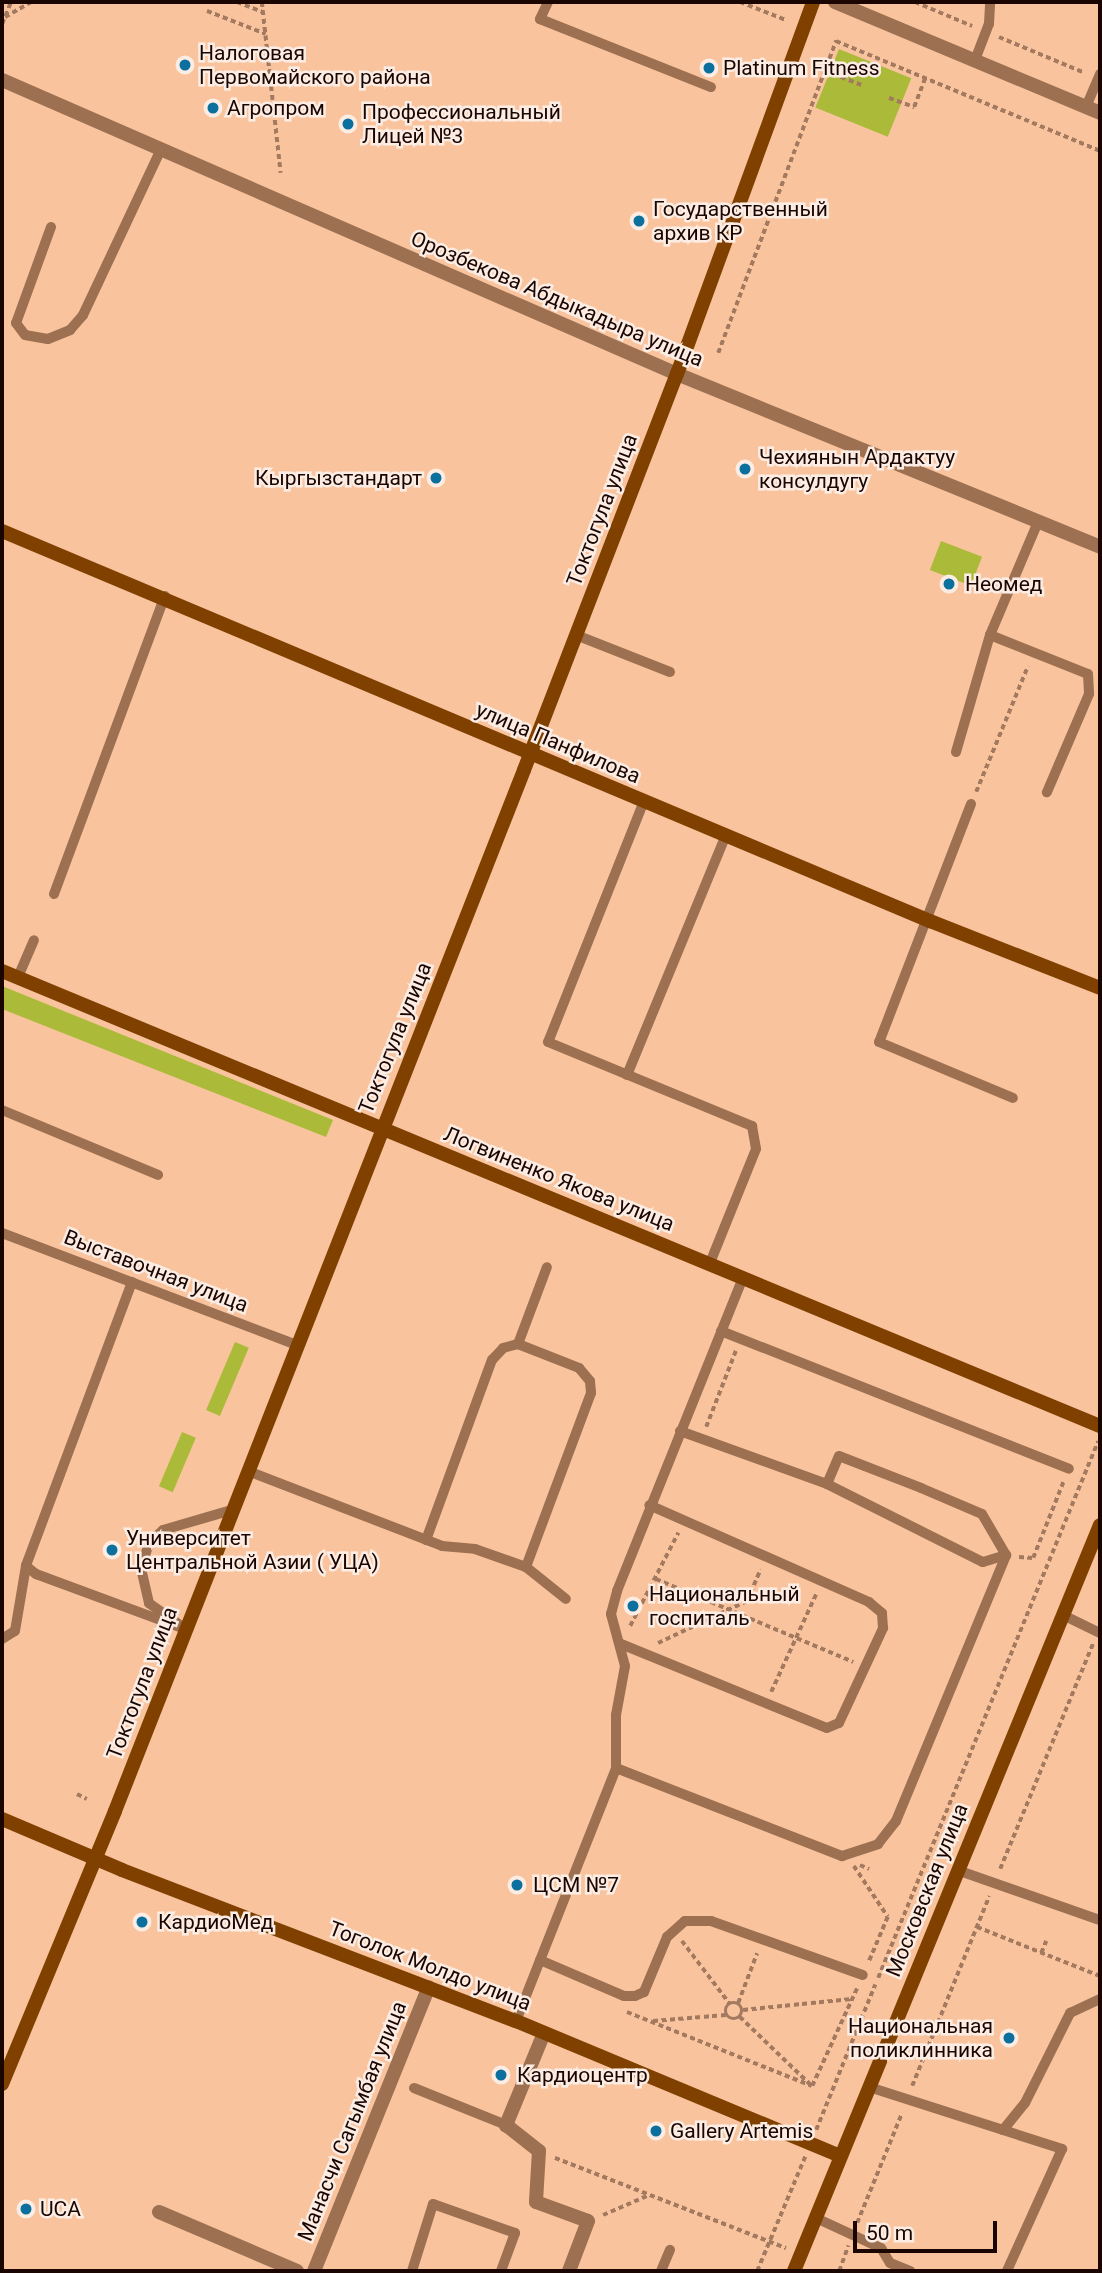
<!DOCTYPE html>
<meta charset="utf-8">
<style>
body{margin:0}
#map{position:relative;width:1102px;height:2273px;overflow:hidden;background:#f9c39d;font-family:Roboto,sans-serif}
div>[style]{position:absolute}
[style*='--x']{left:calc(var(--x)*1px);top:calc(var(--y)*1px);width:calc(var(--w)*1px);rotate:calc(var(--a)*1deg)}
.green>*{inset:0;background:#abbb39;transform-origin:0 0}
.path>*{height:3.5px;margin-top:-1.75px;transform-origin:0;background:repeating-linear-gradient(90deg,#a37960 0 5px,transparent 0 8.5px)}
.path>.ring{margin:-1.75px;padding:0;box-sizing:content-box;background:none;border:3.5px solid #a37960;border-radius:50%}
.lane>*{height:10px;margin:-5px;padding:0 5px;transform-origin:5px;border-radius:5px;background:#9c7051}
.street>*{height:14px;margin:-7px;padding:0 7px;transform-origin:7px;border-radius:7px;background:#9c7051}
.secondary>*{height:14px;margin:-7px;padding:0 7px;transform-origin:7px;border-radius:7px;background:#7f4000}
.dots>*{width:19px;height:19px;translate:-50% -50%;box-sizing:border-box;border:4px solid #fbede4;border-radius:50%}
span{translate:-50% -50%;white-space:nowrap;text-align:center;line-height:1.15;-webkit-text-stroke:5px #fbede4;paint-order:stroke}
.poi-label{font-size:21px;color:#1b0500}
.left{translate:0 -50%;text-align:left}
.right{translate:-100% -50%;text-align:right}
.street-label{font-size:21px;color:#1b0500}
.frame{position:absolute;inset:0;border:4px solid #1b0500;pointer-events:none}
.scale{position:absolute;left:853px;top:2221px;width:144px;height:32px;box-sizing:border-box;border:4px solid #1b0500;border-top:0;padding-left:9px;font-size:21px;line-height:24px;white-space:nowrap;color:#1b0500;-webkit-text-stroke:5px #fbede4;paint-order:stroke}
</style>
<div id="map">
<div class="green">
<div style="left:839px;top:49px;width:78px;height:63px;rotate:22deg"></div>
<div style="left:941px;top:541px;width:44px;height:31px;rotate:21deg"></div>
<div style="clip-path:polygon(2px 986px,333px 1120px,326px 1137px,2px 1009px)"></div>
<div style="left:235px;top:1342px;width:15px;height:74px;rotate:23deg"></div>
<div style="left:182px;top:1432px;width:15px;height:59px;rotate:23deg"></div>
</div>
<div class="path">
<div style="--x:237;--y:2;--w:28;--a:21"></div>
<div style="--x:262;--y:2;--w:172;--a:83.7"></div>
<div style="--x:740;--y:2;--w:49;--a:21.4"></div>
<div style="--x:915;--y:2;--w:62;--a:22.8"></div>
<div style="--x:207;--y:11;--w:63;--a:21.3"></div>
<div style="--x:5;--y:17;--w:30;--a:-30"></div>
<div style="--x:2;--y:24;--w:24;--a:-68"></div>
<div style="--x:999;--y:37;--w:93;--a:22.7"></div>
<div style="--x:825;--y:71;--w:39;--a:21"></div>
<div style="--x:889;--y:98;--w:27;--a:20"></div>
<div style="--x:914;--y:107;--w:30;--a:-69"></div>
<div style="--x:718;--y:353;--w:334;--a:-69.3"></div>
<div style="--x:836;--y:41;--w:286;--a:22.6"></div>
<div style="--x:976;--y:792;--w:136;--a:-67.6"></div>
<div style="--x:706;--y:1427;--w:83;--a:-68.7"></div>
<div style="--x:1019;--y:1557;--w:14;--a:4"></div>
<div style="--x:1033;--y:1558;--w:84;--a:-68.3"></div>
<div style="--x:656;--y:1579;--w:214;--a:22.8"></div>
<div style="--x:630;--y:1626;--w:105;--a:-62.7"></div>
<div style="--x:658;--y:1643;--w:98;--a:-25.3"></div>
<div style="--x:747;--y:1601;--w:34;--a:-67"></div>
<div style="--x:771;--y:1692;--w:108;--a:-65.3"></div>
<div style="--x:77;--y:1794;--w:11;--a:27"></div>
<div style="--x:860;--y:1865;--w:10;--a:24"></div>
<div style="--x:854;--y:1866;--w:61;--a:56.3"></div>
<div style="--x:888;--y:1917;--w:49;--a:112.9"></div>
<div style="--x:1000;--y:1869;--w:244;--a:-67.6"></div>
<div style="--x:977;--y:1927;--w:132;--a:21.7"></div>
<div style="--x:682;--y:1941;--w:79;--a:52.7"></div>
<div style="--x:1041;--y:1953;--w:13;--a:-67"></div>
<div style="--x:878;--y:1978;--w:580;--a:-67.72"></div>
<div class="ring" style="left:726px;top:2003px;width:12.5px;height:12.5px"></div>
<div style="--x:738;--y:2003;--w:53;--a:-69.2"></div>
<div style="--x:743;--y:2010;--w:109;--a:-5.8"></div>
<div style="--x:627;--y:2012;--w:199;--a:21.8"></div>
<div style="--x:812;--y:2086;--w:108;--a:-65.3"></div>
<div style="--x:740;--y:2017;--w:98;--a:43.8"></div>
<div style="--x:653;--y:2021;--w:73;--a:-4.7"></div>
<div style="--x:912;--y:2086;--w:205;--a:-67.9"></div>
<div style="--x:816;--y:2130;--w:157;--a:-67.9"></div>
<div style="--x:555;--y:2158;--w:248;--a:21.3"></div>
<div style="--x:603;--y:2215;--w:50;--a:-23.5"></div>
<div style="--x:857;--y:2223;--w:119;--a:-67.8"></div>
<div style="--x:757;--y:2271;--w:124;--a:-67.2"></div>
<div style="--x:839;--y:2271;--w:27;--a:-70"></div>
</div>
<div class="lane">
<div style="--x:548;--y:2;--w:19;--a:115"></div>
<div style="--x:540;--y:19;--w:184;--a:21.7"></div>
<div style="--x:975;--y:60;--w:39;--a:-69"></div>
<div style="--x:989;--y:24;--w:22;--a:-87"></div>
<div style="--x:1086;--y:107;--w:36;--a:-67"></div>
<div style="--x:51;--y:227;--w:102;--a:110"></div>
<div style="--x:16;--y:323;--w:15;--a:53"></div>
<div style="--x:25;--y:335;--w:23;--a:10"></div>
<div style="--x:48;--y:339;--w:24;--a:-22"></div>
<div style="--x:70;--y:330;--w:20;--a:-49"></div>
<div style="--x:83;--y:315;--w:183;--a:-64.8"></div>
<div style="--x:576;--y:635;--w:101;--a:21.5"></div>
<div style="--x:990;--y:635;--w:105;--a:21.7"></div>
<div style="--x:1088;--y:674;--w:20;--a:87"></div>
<div style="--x:1089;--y:694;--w:107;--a:113.2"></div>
<div style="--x:956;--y:752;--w:122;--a:-73.8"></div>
<div style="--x:990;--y:635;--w:123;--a:-67"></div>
<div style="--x:644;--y:801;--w:259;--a:111.7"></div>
<div style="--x:548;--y:1042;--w:221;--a:22.4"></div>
<div style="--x:752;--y:1126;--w:23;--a:80"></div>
<div style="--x:756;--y:1149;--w:123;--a:112"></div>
<div style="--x:971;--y:804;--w:255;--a:111.1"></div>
<div style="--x:879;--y:1042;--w:145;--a:22.7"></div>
<div style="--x:54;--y:894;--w:318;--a:-69.6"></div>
<div style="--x:18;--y:977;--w:40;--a:-66.6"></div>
<div style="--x:627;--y:1075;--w:260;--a:-67.6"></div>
<div style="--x:2;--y:1110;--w:169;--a:22.6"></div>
<div style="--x:2;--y:1233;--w:316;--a:20.8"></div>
<div style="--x:132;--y:1282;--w:303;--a:110.5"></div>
<div style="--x:26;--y:1566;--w:13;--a:39"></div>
<div style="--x:36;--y:1574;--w:159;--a:20.3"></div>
<div style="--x:721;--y:1331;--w:374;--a:21.6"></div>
<div style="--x:518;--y:1344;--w:82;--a:-69.4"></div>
<div style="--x:680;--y:1431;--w:156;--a:19.8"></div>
<div style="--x:827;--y:1484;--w:174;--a:26.6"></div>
<div style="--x:983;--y:1562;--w:24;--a:-17"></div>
<div style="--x:248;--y:1471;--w:208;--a:21.1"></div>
<div style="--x:442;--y:1546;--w:33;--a:5"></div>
<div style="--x:475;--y:1549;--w:54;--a:19.4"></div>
<div style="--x:526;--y:1567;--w:51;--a:38.7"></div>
<div style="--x:827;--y:1484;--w:30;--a:-67"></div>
<div style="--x:839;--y:1456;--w:88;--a:21.3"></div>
<div style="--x:921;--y:1488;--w:66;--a:23.1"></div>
<div style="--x:982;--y:1514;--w:48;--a:59.7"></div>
<div style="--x:426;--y:1540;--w:192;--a:-69.9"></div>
<div style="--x:492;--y:1360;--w:16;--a:-47"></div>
<div style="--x:503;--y:1348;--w:16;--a:-15"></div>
<div style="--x:518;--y:1344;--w:66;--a:21.5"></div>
<div style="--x:579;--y:1368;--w:17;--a:50"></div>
<div style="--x:590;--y:1381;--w:12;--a:85"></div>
<div style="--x:591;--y:1393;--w:186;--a:110.5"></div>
<div style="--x:1063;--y:1615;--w:41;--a:25.9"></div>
<div style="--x:180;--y:1625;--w:38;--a:-145"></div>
<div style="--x:149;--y:1603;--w:36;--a:-103"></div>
<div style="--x:141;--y:1568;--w:26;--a:-72"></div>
<div style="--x:149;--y:1543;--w:19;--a:-43"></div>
<div style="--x:163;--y:1530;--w:72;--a:-16.2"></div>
<div style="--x:2;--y:1639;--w:15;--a:-32"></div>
<div style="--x:15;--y:1631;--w:66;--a:-80.4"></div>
<div style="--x:621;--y:1644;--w:222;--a:22.2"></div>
<div style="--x:827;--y:1728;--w:13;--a:-23"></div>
<div style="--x:839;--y:1723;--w:105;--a:-65.1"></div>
<div style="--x:883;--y:1628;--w:15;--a:-94"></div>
<div style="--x:882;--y:1613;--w:17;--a:-140"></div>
<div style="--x:869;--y:1602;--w:240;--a:-156.2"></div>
<div style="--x:616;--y:1768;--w:243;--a:21.3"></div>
<div style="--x:842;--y:1856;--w:38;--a:-18"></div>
<div style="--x:878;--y:1844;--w:29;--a:-52"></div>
<div style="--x:896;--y:1821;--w:288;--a:-67.5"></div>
<div style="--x:957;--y:1870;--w:151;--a:19.3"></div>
<div style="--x:540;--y:1960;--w:91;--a:23.2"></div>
<div style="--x:624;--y:1996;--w:11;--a:0"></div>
<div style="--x:635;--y:1996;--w:10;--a:-24"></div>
<div style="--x:644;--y:1992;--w:60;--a:-67.3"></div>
<div style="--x:667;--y:1937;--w:24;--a:-42"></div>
<div style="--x:685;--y:1921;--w:26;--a:0"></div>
<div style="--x:711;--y:1921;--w:161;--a:19.6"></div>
<div style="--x:516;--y:2021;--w:272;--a:-68.4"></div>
<div style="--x:616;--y:1768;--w:53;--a:-90"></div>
<div style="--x:616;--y:1715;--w:50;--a:-79.6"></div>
<div style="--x:625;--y:1666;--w:54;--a:-105.1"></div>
<div style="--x:611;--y:1614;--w:24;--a:-75"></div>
<div style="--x:617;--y:1591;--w:338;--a:-68.1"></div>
<div style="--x:869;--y:2087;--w:203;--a:17.8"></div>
<div style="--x:1062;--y:2149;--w:134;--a:114.3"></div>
<div style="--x:414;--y:2088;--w:99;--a:21.9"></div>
<div style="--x:1003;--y:2130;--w:35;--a:-51"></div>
<div style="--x:1025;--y:2103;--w:101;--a:-63.4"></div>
<div style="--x:1070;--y:2013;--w:33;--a:-25"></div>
<div style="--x:816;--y:2218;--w:72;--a:24.8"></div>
<div style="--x:881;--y:2248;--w:17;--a:59"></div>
<div style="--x:890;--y:2263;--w:22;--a:22"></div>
<div style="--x:412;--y:2271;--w:70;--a:-72.6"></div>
<div style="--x:433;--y:2204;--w:87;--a:19.5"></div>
<div style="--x:515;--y:2233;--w:40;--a:110.2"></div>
<div style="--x:661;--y:2271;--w:23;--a:-67"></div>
</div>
<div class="street">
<div style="--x:835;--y:2;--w:287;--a:22.7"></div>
<div style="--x:2;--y:80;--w:736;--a:23.54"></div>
<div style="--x:677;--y:374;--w:457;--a:22.2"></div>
<div style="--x:544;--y:2033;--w:100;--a:112.4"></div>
<div style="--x:506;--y:2125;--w:42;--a:38.2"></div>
<div style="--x:539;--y:2151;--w:51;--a:93.4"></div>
<div style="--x:536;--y:2202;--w:55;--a:20.1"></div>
<div style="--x:588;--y:2221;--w:53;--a:110.8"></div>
<div style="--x:159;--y:2212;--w:150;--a:23.1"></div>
<div style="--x:314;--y:2271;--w:306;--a:-68"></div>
</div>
<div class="secondary">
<div style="--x:2;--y:531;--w:1007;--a:22.8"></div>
<div style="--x:930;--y:921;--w:183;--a:21.5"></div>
<div style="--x:2;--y:971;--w:1189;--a:22.51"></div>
<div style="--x:2;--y:1819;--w:130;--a:23"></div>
<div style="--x:122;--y:1870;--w:422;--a:21"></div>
<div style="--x:516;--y:2021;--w:351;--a:22.6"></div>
<div style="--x:2;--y:2084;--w:295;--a:-67.5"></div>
<div style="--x:115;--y:1811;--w:1118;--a:-68.55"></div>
<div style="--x:524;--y:770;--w:425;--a:-68.9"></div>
<div style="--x:677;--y:374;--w:396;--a:-69.9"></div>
<div style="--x:794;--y:2271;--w:806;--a:-67.7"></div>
</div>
<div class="dots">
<div style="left:185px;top:65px;background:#0b709d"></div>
<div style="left:709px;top:68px;background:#0b709d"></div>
<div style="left:213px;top:108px;background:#0b709d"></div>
<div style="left:348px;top:124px;background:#0b709d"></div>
<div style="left:639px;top:221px;background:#0b709d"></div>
<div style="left:745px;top:469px;background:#0b709d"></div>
<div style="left:436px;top:478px;background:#0b709d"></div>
<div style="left:949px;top:584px;background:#0b709d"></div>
<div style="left:112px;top:1550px;background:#0b709d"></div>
<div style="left:633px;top:1606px;background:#0b709d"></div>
<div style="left:517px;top:1885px;background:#0b709d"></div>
<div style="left:142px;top:1922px;background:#0b709d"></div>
<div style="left:1009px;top:2038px;background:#0b709d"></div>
<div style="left:501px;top:2075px;background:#0b709d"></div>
<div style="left:656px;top:2131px;background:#0b709d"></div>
<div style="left:26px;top:2209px;background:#0b709d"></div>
</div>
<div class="poi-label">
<span class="left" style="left:199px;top:65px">Налоговая<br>Первомайского района</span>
<span class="left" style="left:723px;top:68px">Platinum Fitness</span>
<span class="left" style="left:227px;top:108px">Агропром</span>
<span class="left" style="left:362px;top:124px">Профессиональный<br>Лицей №3</span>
<span class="left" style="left:653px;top:221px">Государственный<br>архив КР</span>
<span class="left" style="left:759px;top:469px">Чехиянын Ардактуу<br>консулдугу</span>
<span class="right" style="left:422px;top:478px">Кыргызстандарт</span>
<span class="left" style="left:965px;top:584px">Неомед</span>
<span class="left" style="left:126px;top:1550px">Университет<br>Центральной Азии ( УЦА)</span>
<span class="left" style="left:649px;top:1606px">Национальный<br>госпиталь</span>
<span class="left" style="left:533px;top:1885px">ЦСМ №7</span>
<span class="left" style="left:158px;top:1922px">КардиоМед</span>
<span class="right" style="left:993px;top:2038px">Национальная<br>поликлинника</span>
<span class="left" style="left:517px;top:2075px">Кардиоцентр</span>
<span class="left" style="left:670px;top:2131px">Gallery Artemis</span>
<span class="left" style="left:40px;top:2209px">UCA</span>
</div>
<div class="street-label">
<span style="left:557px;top:299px;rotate:23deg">Орозбекова Абдыкадыра улица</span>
<span style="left:602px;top:510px;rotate:-69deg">Токтогула улица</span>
<span style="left:558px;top:743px;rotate:23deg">улица Панфилова</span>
<span style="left:395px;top:1038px;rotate:-68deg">Токтогула улица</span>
<span style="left:559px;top:1179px;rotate:22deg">Логвиненко Якова улица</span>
<span style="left:156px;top:1271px;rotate:21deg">Выставочная улица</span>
<span style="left:142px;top:1683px;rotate:-69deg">Токтогула улица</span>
<span style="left:927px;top:1890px;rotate:-68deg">Московская улица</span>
<span style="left:430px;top:1966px;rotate:21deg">Тоголок Молдо улица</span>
<span style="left:352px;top:2121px;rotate:-68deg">Манасчи Сагымбая улица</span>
</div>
<div class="frame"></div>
<div class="scale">50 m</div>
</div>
